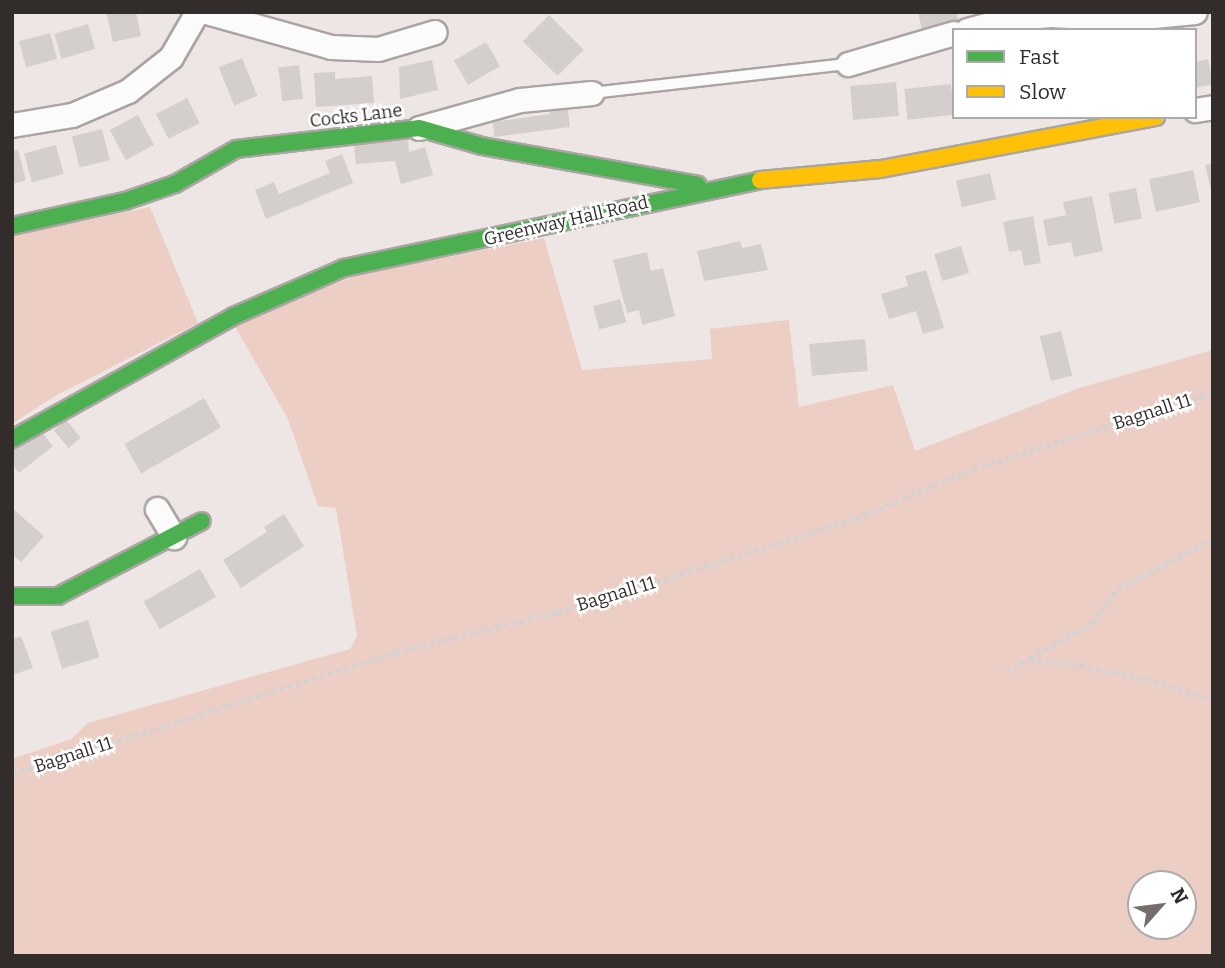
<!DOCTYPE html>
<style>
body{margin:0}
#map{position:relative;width:1225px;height:968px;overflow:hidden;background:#eee6e4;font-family:Bitter,serif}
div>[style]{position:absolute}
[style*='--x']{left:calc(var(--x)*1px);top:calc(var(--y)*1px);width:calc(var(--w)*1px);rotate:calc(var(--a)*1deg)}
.green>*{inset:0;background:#edcec4}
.building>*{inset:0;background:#d4cecc;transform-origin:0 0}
.path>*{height:4.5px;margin-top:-2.25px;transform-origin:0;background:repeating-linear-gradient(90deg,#d4d2d2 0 5px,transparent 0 8.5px)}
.roads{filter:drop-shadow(2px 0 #aaa5a3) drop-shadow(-2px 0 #aaa5a3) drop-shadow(0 2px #aaa5a3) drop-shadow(0 -2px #aaa5a3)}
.lane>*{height:10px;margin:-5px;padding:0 5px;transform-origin:5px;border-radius:5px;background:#fcfbfb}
.street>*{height:23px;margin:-11.5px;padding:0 11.5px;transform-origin:11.5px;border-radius:11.5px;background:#fcfbfb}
.fast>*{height:16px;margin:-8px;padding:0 8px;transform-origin:8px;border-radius:8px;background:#4caf50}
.slow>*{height:16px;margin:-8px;padding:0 8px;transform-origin:8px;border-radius:8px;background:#ffc107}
span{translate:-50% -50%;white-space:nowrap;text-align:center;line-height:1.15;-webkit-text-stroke:5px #fff;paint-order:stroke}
.street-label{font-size:18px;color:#322d2b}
.frame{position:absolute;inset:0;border:14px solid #322d2b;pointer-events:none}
.legend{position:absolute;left:952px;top:28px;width:245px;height:91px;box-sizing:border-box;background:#fff;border:2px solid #adabaa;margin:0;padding:9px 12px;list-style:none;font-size:21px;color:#322d2b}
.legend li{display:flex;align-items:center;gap:14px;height:35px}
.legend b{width:35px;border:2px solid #adabaa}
.north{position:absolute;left:1127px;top:870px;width:70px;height:70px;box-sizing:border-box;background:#fff;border:2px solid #adabaa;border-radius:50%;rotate:62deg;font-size:19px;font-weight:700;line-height:28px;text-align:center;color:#322d2b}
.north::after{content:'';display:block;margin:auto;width:24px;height:32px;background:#746e6c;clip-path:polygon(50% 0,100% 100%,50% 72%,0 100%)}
</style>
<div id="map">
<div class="green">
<div style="clip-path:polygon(150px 207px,198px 323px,53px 397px,12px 424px,12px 236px)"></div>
<div style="clip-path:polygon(evenodd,544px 238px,582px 370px,712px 359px,710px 329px,789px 320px,799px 407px,893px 385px,915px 451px,1079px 388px,1213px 350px,1213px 956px,12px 956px,12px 759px,71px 739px,88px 723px,350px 649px,357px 636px,336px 508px,318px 506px,288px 419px,233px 323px,361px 274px,544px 238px,1141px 884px,1183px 884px,1183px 926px,1141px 926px,1141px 884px)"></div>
</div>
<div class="building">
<div style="clip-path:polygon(106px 12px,136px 12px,141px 36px,113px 42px)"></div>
<div style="clip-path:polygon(918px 12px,956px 12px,959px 22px,922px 30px)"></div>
<div style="left:549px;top:15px;width:49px;height:37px;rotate:45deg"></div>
<div style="left:88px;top:24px;width:26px;height:35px;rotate:74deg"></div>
<div style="left:50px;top:33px;width:27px;height:32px;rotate:75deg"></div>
<div style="left:486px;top:42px;width:28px;height:37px;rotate:60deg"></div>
<div style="left:242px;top:58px;width:41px;height:25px;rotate:68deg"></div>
<div style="clip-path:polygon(1208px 59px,1213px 84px,1195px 88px,1195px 62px)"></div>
<div style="clip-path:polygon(432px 60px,438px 90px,400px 99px,399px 67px)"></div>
<div style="left:299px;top:65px;width:34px;height:21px;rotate:83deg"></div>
<div style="clip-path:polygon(335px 72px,335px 79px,372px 76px,374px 103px,316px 107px,314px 73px)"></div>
<div style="left:896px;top:82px;width:34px;height:46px;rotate:85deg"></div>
<div style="left:951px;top:84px;width:31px;height:47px;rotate:84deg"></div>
<div style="left:187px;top:98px;width:28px;height:35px;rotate:63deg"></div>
<div style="clip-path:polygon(567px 103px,570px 127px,494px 137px,493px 122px,550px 114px,549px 105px)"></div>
<div style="left:138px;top:115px;width:34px;height:32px;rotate:62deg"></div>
<div style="left:102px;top:129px;width:32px;height:31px;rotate:76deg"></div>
<div style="clip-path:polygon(408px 140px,409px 152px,425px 147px,433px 175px,401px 184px,395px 161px,356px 164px,354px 145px)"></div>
<div style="left:56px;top:145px;width:30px;height:33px;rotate:75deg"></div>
<div style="clip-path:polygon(18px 150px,26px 180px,12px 184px,12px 151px)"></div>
<div style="clip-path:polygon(342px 154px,353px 183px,266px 219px,255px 190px,274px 182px,279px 194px,330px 173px,325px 161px)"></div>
<div style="clip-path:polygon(1213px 164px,1213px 194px,1212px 194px,1205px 165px)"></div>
<div style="left:1193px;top:170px;width:33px;height:45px;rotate:78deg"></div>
<div style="left:990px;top:173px;width:27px;height:35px;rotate:77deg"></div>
<div style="left:1136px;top:188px;width:31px;height:28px;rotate:79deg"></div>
<div style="clip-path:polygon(1092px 196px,1103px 251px,1074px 257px,1071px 242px,1048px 246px,1043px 220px,1066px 215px,1063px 202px)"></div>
<div style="clip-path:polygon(1033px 216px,1041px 263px,1024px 266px,1021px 250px,1009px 252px,1003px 222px)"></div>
<div style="clip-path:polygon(740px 241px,742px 248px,761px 244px,768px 270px,704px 281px,697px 251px)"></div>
<div style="left:961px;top:246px;width:28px;height:28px;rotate:73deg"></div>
<div style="clip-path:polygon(647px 252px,651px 271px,663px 268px,675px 316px,642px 325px,639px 310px,627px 313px,613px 260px)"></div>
<div style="clip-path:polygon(926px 270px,944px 328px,923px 334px,916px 311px,889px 319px,881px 294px,908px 286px,905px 276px)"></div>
<div style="left:620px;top:299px;width:24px;height:28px;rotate:75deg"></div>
<div style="left:1061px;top:331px;width:46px;height:22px;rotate:76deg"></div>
<div style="left:865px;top:339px;width:32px;height:56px;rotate:85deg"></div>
<div style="left:204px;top:398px;width:34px;height:92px;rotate:60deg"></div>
<div style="left:66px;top:420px;width:23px;height:16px;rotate:50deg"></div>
<div style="clip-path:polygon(43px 434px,53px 446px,19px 473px,12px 464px,12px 443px)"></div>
<div style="clip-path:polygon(12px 508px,44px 536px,21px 562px,12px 554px)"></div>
<div style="clip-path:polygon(284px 514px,304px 546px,241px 588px,223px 560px,267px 532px,264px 527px)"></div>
<div style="left:200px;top:569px;width:32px;height:65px;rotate:60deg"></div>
<div style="left:88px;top:620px;width:39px;height:39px;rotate:73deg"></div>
<div style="clip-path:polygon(21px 636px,33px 668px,12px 675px,12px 639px)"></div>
</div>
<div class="path">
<div style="--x:1029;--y:659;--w:73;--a:-29.7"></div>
<div style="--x:1092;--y:623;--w:43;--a:-52.6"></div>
<div style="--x:1118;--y:589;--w:107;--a:-27.8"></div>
<div style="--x:1006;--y:672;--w:26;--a:-29"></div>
<div style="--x:1029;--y:659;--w:42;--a:6.8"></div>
<div style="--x:1071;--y:664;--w:76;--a:11.5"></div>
<div style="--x:1145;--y:679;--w:71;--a:17.2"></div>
<div style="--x:12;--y:774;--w:403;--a:-17.6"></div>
<div style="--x:396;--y:652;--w:167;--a:-13.9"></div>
<div style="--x:558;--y:612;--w:162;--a:-17.2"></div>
<div style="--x:713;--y:564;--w:149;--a:-17.6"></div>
<div style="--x:855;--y:519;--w:128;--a:-23"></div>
<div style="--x:973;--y:469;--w:252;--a:-17.6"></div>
</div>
<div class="roads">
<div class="lane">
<div style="--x:592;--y:93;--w:258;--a:-6.5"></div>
</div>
<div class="street">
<div style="--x:206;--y:12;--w:130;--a:15.6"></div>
<div style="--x:331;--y:47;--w:47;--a:2.4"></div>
<div style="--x:378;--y:49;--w:59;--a:-16.6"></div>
<div style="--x:967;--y:30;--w:46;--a:-15.3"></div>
<div style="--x:1011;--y:18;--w:40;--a:-4.3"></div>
<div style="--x:1051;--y:15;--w:71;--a:3.2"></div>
<div style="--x:1122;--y:19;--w:73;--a:-5.5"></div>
<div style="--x:848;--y:64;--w:110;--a:-16.3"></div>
<div style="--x:1195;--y:110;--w:18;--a:-9"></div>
<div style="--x:12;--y:125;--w:61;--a:-9.5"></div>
<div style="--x:72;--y:115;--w:61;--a:-23.2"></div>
<div style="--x:128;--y:91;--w:55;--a:-38.3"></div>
<div style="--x:171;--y:57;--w:52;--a:-60"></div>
<div style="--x:419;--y:128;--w:105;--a:-15.5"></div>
<div style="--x:520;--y:100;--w:72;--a:-5.6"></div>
<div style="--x:157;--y:509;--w:33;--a:59"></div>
</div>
<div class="fast">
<div style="--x:12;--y:226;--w:116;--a:-12.5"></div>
<div style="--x:125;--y:201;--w:53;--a:-18.8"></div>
<div style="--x:175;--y:184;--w:70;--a:-29.8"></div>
<div style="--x:236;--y:149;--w:184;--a:-6.5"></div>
<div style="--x:419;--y:128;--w:66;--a:15.9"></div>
<div style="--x:482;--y:146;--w:219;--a:10.2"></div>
<div style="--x:12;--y:439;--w:254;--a:-29"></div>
<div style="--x:234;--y:316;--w:120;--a:-23.6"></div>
<div style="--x:344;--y:268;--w:425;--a:-11.9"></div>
<div style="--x:12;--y:596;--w:46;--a:0"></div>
<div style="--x:58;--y:596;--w:162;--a:-27.5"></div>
</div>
<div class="slow">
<div style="--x:760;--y:180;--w:121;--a:-5.2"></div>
<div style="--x:881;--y:169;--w:280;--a:-10.7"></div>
</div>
</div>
<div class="street-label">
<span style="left:356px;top:116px;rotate:-7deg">Cocks Lane</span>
<span style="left:566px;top:221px;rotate:-13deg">Greenway Hall Road</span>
<span style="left:1152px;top:412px;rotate:-18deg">Bagnall 11</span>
<span style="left:616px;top:594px;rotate:-17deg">Bagnall 11</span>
<span style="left:73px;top:755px;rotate:-18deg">Bagnall 11</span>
</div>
<div class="frame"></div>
<ul class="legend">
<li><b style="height:9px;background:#4caf50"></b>Fast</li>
<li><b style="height:9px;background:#ffc107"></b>Slow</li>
</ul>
<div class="north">N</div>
</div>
